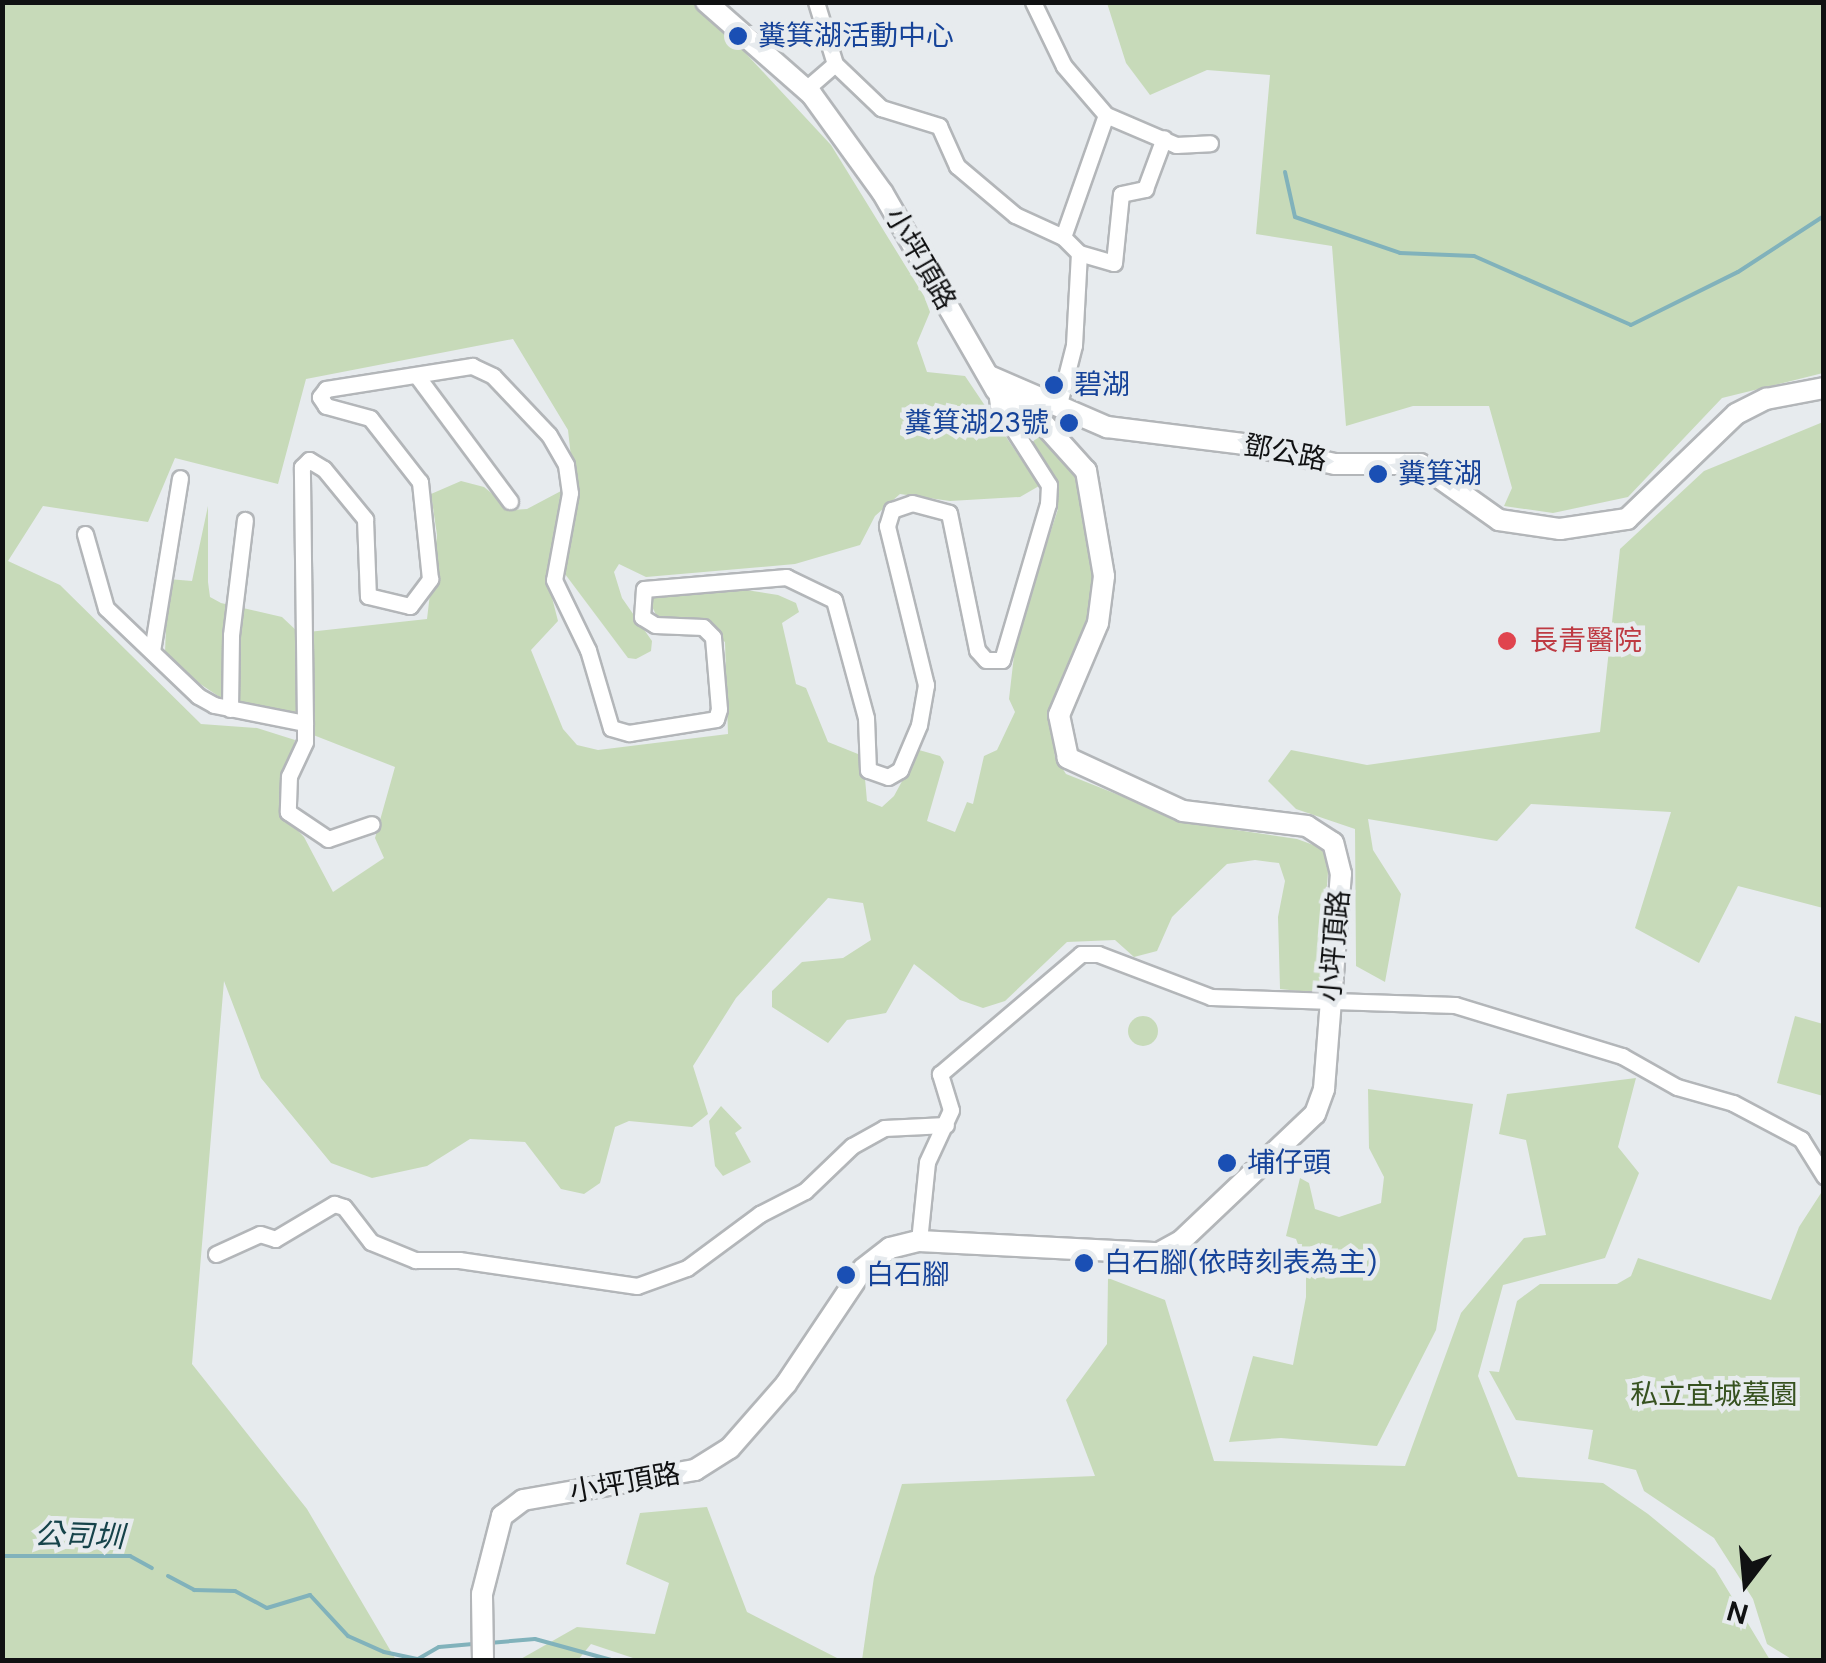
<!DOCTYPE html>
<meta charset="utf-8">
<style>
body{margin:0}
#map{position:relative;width:1826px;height:1663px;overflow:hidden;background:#e7ebee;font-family:"DM Sans","Noto Sans TC",sans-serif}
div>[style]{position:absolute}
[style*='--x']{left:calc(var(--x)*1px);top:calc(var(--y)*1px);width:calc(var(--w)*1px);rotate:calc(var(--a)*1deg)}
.green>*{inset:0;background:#c7dab9}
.round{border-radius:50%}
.stream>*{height:4px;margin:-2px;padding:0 2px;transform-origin:2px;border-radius:2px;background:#81b2bb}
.roads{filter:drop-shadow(2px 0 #b3b6b9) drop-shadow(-2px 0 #b3b6b9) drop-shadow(0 2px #b3b6b9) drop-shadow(0 -2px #b3b6b9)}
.street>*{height:15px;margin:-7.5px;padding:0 7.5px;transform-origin:7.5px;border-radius:7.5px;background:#fff}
.secondary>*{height:20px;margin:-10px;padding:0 10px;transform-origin:10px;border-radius:10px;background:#fff}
.dots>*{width:28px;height:28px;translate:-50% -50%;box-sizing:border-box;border:5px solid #e7ebee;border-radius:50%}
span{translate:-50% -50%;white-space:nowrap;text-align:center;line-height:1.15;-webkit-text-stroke:9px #e7ebee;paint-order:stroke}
.transit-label{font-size:28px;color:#164399}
.left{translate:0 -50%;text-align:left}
.right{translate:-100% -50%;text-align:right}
.street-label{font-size:28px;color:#101112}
.health-label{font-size:28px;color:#be3a42}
.park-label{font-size:28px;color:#375220}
.water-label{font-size:30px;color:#16434a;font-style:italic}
.frame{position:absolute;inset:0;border:5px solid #101112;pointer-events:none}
.north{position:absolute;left:1696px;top:1533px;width:100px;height:100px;-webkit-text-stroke:8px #e7ebee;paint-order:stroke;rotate:196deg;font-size:28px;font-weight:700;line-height:40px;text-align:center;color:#101112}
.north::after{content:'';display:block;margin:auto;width:35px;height:45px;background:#101112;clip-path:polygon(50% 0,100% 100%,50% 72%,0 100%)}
</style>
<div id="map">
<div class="green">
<div style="clip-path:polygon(evenodd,3px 3px,699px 3px,831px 145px,924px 296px,930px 312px,917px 343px,927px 372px,965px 376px,1039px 486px,1020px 497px,950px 501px,900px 494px,875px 516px,860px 545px,795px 564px,646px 577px,619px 564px,614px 572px,622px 598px,652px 641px,651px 651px,636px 659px,628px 658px,562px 570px,547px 578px,558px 621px,531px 650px,563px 729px,577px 745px,598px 750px,728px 734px,725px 642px,699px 621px,657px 617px,650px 602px,656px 595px,727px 587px,778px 595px,796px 603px,799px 612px,782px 623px,796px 684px,806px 688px,828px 742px,863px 756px,867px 801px,882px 807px,894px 796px,919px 750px,940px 756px,944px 762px,927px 821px,955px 832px,967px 802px,973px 804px,984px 756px,997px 750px,1015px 712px,1009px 699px,1016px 638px,1058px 509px,1055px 483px,1034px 443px,1033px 424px,1082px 480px,1093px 570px,1090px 620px,1050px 708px,1055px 757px,1066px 774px,1189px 823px,1297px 839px,1319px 847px,1329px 859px,1319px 993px,1280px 989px,1278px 917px,1285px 881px,1279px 863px,1255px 860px,1227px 864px,1208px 882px,1172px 917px,1157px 951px,1134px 957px,1115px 940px,1067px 942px,1005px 1001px,983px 1008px,960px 1000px,914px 964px,886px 1013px,847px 1020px,828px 1043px,772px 1007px,772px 991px,802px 962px,843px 958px,871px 940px,863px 903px,828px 898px,736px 998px,693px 1066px,708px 1114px,692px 1127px,629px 1121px,615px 1127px,600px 1183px,584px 1194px,561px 1189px,525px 1142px,470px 1139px,427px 1166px,372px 1178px,331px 1163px,261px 1078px,224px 981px,192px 1364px,307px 1509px,396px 1660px,3px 1660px,3px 3px,513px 339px,568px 430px,573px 475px,561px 491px,527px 509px,512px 510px,484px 487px,461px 481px,431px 494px,437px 535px,427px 619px,299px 633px,282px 617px,221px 603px,210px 597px,208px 582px,208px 506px,192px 581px,168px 579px,165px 652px,181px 671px,224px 700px,395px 767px,375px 838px,384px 858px,333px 892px,304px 837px,281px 813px,295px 740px,257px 728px,201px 724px,60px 585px,8px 561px,43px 506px,148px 522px,175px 458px,278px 484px,306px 379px,513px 339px)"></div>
<div style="clip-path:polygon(1107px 3px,1823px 3px,1823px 373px,1722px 398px,1628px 497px,1553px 513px,1504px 506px,1512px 488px,1489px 406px,1413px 406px,1346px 426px,1332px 246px,1256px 234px,1270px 75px,1207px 70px,1150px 95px,1126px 63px)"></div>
<div style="clip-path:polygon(1823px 422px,1823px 908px,1738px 886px,1699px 963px,1635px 928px,1671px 812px,1531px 804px,1497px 841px,1368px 819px,1373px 850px,1401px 894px,1385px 982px,1356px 966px,1355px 829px,1296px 809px,1268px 781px,1291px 750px,1367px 765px,1600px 732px,1620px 549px,1704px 471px)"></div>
<div class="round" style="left:1128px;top:1016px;width:30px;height:30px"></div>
<div style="clip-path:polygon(1795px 1016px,1823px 1024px,1823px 1096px,1777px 1083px)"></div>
<div style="clip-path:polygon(1636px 1078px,1618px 1147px,1639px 1173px,1605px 1258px,1503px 1285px,1478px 1376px,1518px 1477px,1603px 1483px,1648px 1514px,1715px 1569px,1770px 1660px,862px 1660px,874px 1577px,902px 1484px,1095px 1476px,1066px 1400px,1107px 1344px,1108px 1278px,1165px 1300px,1214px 1461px,1405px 1466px,1461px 1313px,1524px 1238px,1546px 1235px,1526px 1140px,1499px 1134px,1507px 1094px)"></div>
<div style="clip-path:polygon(1368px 1089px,1473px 1104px,1436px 1330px,1377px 1446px,1281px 1438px,1229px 1442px,1253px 1356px,1293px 1365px,1306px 1297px,1306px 1266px,1296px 1239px,1286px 1236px,1300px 1178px,1309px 1183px,1315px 1209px,1339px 1217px,1381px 1203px,1384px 1177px,1369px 1148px)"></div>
<div style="clip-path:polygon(721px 1106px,742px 1128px,735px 1133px,751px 1162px,723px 1176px,715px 1166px,709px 1121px)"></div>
<div style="clip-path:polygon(1823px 1190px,1823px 1660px,1793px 1660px,1767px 1644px,1753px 1599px,1714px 1538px,1644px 1491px,1636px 1470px,1588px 1459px,1593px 1430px,1516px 1420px,1489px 1371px,1499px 1372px,1517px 1301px,1540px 1284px,1617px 1284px,1631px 1276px,1638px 1258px,1771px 1300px,1799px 1227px)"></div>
<div style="clip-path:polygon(707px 1507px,747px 1612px,841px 1660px,639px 1660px,591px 1644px,578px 1660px,519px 1660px,577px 1627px,655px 1634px,669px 1583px,626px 1564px,640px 1513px)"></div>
</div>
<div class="stream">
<div style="--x:1285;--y:172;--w:46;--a:77.5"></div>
<div style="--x:1295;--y:217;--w:111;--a:18.9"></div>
<div style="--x:1400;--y:253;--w:74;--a:2.3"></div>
<div style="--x:1474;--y:256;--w:171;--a:23.7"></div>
<div style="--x:1631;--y:325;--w:119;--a:-26.4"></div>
<div style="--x:1738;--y:272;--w:103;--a:-33.1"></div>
<div style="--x:2;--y:1556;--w:128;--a:0"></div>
<div style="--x:130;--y:1556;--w:25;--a:29"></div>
<div style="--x:168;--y:1576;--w:30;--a:28"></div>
<div style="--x:194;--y:1590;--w:41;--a:1.4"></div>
<div style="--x:235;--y:1591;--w:36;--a:28"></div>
<div style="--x:267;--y:1608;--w:45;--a:-16.8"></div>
<div style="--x:310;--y:1595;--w:56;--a:47.2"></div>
<div style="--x:348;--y:1636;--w:39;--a:24"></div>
<div style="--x:384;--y:1652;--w:35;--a:12"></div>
<div style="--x:418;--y:1659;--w:24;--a:-30"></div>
<div style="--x:439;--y:1647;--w:34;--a:-5"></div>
<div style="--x:489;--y:1643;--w:46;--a:-5"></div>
<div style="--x:535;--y:1639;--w:79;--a:15.4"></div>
</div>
<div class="roads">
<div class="street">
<div style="--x:1033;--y:2;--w:71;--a:64.2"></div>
<div style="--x:1064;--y:66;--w:65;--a:49.4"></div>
<div style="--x:1106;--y:115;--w:76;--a:23.2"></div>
<div style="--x:1176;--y:145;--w:34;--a:-3"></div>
<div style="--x:835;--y:64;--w:64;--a:43.7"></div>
<div style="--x:881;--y:108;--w:61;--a:17.2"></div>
<div style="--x:939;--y:126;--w:44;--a:65.8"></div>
<div style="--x:957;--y:166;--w:76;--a:40.2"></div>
<div style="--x:1015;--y:215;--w:53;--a:24.6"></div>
<div style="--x:1063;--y:237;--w:23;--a:45"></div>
<div style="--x:1079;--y:253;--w:36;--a:16"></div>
<div style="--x:1114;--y:263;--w:69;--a:-84.2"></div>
<div style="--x:1121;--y:194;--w:25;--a:-12"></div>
<div style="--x:1145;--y:189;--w:54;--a:-69.6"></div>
<div style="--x:806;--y:89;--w:38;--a:-41"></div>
<div style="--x:835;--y:64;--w:65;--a:-107"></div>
<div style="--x:1063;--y:237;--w:129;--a:-70.6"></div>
<div style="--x:417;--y:376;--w:156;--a:53.4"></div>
<div style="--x:1059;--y:404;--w:61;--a:-75.7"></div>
<div style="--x:1074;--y:345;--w:92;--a:-86.9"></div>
<div style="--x:85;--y:534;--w:77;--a:74.2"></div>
<div style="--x:106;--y:608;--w:127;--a:43.7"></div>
<div style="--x:198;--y:696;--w:18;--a:29"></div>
<div style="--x:214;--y:705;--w:93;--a:11.2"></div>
<div style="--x:305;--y:723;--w:256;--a:-90.7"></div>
<div style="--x:302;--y:467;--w:10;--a:-45"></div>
<div style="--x:309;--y:460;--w:17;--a:31"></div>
<div style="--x:324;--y:469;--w:65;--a:50.6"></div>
<div style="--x:365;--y:519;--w:77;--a:87.8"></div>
<div style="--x:368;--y:596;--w:43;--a:13.4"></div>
<div style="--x:410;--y:606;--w:34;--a:-53"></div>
<div style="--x:430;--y:579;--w:98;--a:-95.9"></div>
<div style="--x:420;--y:482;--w:81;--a:-128"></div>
<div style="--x:370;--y:418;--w:46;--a:-164.7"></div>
<div style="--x:326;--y:406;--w:11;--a:-124"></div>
<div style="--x:320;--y:397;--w:10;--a:-53"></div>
<div style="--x:326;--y:389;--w:148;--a:-9"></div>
<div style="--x:472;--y:366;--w:23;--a:25"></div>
<div style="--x:493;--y:376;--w:81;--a:46.5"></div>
<div style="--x:549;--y:435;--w:34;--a:60"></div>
<div style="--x:566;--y:465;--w:28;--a:82"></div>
<div style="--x:570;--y:493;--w:88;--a:100.4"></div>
<div style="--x:554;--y:580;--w:78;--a:64.1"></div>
<div style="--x:588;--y:650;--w:81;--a:73.6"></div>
<div style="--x:611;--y:728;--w:19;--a:16"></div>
<div style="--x:629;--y:733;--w:88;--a:-9.1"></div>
<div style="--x:716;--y:719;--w:10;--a:-73"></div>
<div style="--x:719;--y:709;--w:72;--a:-94.8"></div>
<div style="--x:713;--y:637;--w:14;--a:-135"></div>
<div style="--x:703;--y:627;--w:48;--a:-177.6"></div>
<div style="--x:655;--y:625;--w:15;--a:-148"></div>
<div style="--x:642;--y:617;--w:28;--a:-86"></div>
<div style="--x:644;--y:589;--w:143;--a:-4.8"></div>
<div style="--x:786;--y:577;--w:53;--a:25.6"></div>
<div style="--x:834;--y:600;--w:122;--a:74.8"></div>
<div style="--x:866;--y:718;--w:52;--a:87.8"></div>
<div style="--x:868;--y:770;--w:21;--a:19"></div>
<div style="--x:888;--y:777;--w:14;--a:-30"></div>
<div style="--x:900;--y:770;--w:49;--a:-67.1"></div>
<div style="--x:919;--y:725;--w:41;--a:-80.1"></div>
<div style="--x:926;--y:685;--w:164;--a:-103.8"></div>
<div style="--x:887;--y:526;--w:17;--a:-73"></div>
<div style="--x:892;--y:510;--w:21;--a:-19"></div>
<div style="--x:912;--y:503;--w:38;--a:15"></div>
<div style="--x:949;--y:513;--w:140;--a:78.4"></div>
<div style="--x:977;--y:650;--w:13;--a:48"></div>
<div style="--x:986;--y:660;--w:16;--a:0"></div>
<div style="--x:1002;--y:660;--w:163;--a:-73.6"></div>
<div style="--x:1048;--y:504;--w:19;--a:-87"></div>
<div style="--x:1049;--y:485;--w:95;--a:-122.5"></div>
<div style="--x:998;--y:405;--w:15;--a:-98"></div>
<div style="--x:152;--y:651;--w:175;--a:-80.8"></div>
<div style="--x:230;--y:709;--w:74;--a:-89.2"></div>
<div style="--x:231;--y:635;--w:116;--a:-83.1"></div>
<div style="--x:305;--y:723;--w:19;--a:90"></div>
<div style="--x:305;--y:742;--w:38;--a:115"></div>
<div style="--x:289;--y:776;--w:36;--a:92"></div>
<div style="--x:288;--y:812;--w:48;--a:34"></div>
<div style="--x:328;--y:839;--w:46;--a:-18.8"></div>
<div style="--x:919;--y:1241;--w:79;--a:-84.2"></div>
<div style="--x:927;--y:1162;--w:57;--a:-65.2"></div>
<div style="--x:951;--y:1110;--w:38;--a:-107"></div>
<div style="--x:940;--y:1074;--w:185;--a:-40.4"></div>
<div style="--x:1081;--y:954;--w:17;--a:0"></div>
<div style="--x:1098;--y:954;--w:121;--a:20.8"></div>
<div style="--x:1211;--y:997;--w:244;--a:1.9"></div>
<div style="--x:1455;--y:1005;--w:175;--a:17"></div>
<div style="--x:1622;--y:1056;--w:63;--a:29.4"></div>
<div style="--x:1677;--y:1087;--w:58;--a:15.9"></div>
<div style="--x:1733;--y:1103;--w:77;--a:27.9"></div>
<div style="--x:1801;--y:1139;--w:44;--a:58.1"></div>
<div style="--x:216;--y:1254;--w:48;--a:-24.4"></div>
<div style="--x:260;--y:1234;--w:16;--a:18"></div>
<div style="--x:275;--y:1239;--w:69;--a:-30.7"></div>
<div style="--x:334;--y:1204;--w:10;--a:17"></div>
<div style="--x:344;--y:1207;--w:44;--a:52.4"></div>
<div style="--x:371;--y:1242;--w:48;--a:22.2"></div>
<div style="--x:415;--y:1260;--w:44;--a:0"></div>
<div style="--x:459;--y:1260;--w:180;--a:8.3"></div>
<div style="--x:637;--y:1286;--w:53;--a:-19.8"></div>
<div style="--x:687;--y:1268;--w:91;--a:-36.5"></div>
<div style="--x:760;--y:1214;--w:51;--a:-27.1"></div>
<div style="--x:805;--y:1191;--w:65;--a:-43.8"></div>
<div style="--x:852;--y:1146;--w:37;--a:-29"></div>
<div style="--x:884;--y:1128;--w:62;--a:-2.8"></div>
</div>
<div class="secondary">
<div style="--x:989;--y:376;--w:129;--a:23.4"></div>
<div style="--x:1107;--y:427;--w:137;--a:7.1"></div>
<div style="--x:1243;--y:444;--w:94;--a:12.3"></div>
<div style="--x:1335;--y:464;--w:85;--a:0"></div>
<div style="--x:1420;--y:464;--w:97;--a:35.3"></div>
<div style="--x:1499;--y:520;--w:62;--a:8.4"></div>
<div style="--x:1560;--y:529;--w:68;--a:-8.5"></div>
<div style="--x:1627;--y:519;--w:151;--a:-43.9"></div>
<div style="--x:1736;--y:414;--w:34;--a:-27"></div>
<div style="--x:1766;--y:399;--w:59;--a:-10.7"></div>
<div style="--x:483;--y:1660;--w:66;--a:-90.9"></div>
<div style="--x:482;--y:1594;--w:81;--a:-75.6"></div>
<div style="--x:502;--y:1516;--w:26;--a:-37"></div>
<div style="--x:523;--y:1500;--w:175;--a:-9.9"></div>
<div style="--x:695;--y:1470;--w:41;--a:-32.2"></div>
<div style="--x:730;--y:1448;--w:85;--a:-48.8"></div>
<div style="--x:786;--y:1384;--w:138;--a:-56.2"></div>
<div style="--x:863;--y:1269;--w:34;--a:-38"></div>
<div style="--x:890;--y:1248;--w:30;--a:-14"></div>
<div style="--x:919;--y:1241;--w:240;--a:2.9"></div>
<div style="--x:1159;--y:1253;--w:26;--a:-29"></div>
<div style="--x:1182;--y:1240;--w:183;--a:-43.5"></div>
<div style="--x:1315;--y:1114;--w:27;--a:-70"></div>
<div style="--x:1324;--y:1089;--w:216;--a:-85.5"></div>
<div style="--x:1341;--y:874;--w:32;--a:-104"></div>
<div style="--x:1333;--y:843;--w:31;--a:-147"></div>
<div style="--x:1307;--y:826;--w:125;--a:-173.1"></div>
<div style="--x:1183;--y:811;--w:127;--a:-155.3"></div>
<div style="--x:1068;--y:758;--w:44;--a:-101.8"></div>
<div style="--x:1059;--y:715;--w:100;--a:-67"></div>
<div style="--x:1098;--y:623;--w:47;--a:-82.7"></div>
<div style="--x:1104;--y:576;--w:107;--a:-99.7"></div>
<div style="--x:1086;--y:471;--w:82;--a:-132"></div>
<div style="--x:1031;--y:410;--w:40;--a:-150.3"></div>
<div style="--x:996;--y:390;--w:228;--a:-119.9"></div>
<div style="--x:882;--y:192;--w:120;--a:-125.8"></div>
<div style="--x:812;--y:95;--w:141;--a:-138.7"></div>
</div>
</div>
<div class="dots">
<div style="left:738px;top:36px;background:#1a4fb4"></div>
<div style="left:1054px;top:385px;background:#1a4fb4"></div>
<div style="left:1069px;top:423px;background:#1a4fb4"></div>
<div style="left:1378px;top:474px;background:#1a4fb4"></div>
<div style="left:1507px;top:641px;background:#e0444e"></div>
<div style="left:1227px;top:1163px;background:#1a4fb4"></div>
<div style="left:1084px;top:1263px;background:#1a4fb4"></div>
<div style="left:846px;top:1275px;background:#1a4fb4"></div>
</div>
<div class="transit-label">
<span class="left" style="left:758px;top:36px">糞箕湖活動中心</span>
<span class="left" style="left:1074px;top:385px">碧湖</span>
<span class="right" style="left:1049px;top:423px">糞箕湖23號</span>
<span class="left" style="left:1398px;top:474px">糞箕湖</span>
<span class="left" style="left:1247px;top:1163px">埔仔頭</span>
<span class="left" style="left:1104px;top:1263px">白石腳(依時刻表為主)</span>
<span class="left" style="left:866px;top:1275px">白石腳</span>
</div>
<div class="street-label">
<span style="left:920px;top:259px;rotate:60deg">小坪頂路</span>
<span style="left:1285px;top:453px;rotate:11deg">鄧公路</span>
<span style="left:1335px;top:946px;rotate:-85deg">小坪頂路</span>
<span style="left:625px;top:1483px;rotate:-10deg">小坪頂路</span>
</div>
<div class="health-label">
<span class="left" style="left:1530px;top:641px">長青醫院</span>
</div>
<div class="park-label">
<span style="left:1714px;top:1395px">私立宜城墓園</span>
</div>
<div class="water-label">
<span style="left:79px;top:1536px;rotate:2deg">公司圳</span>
</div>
<div class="frame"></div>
<div class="north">N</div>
</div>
